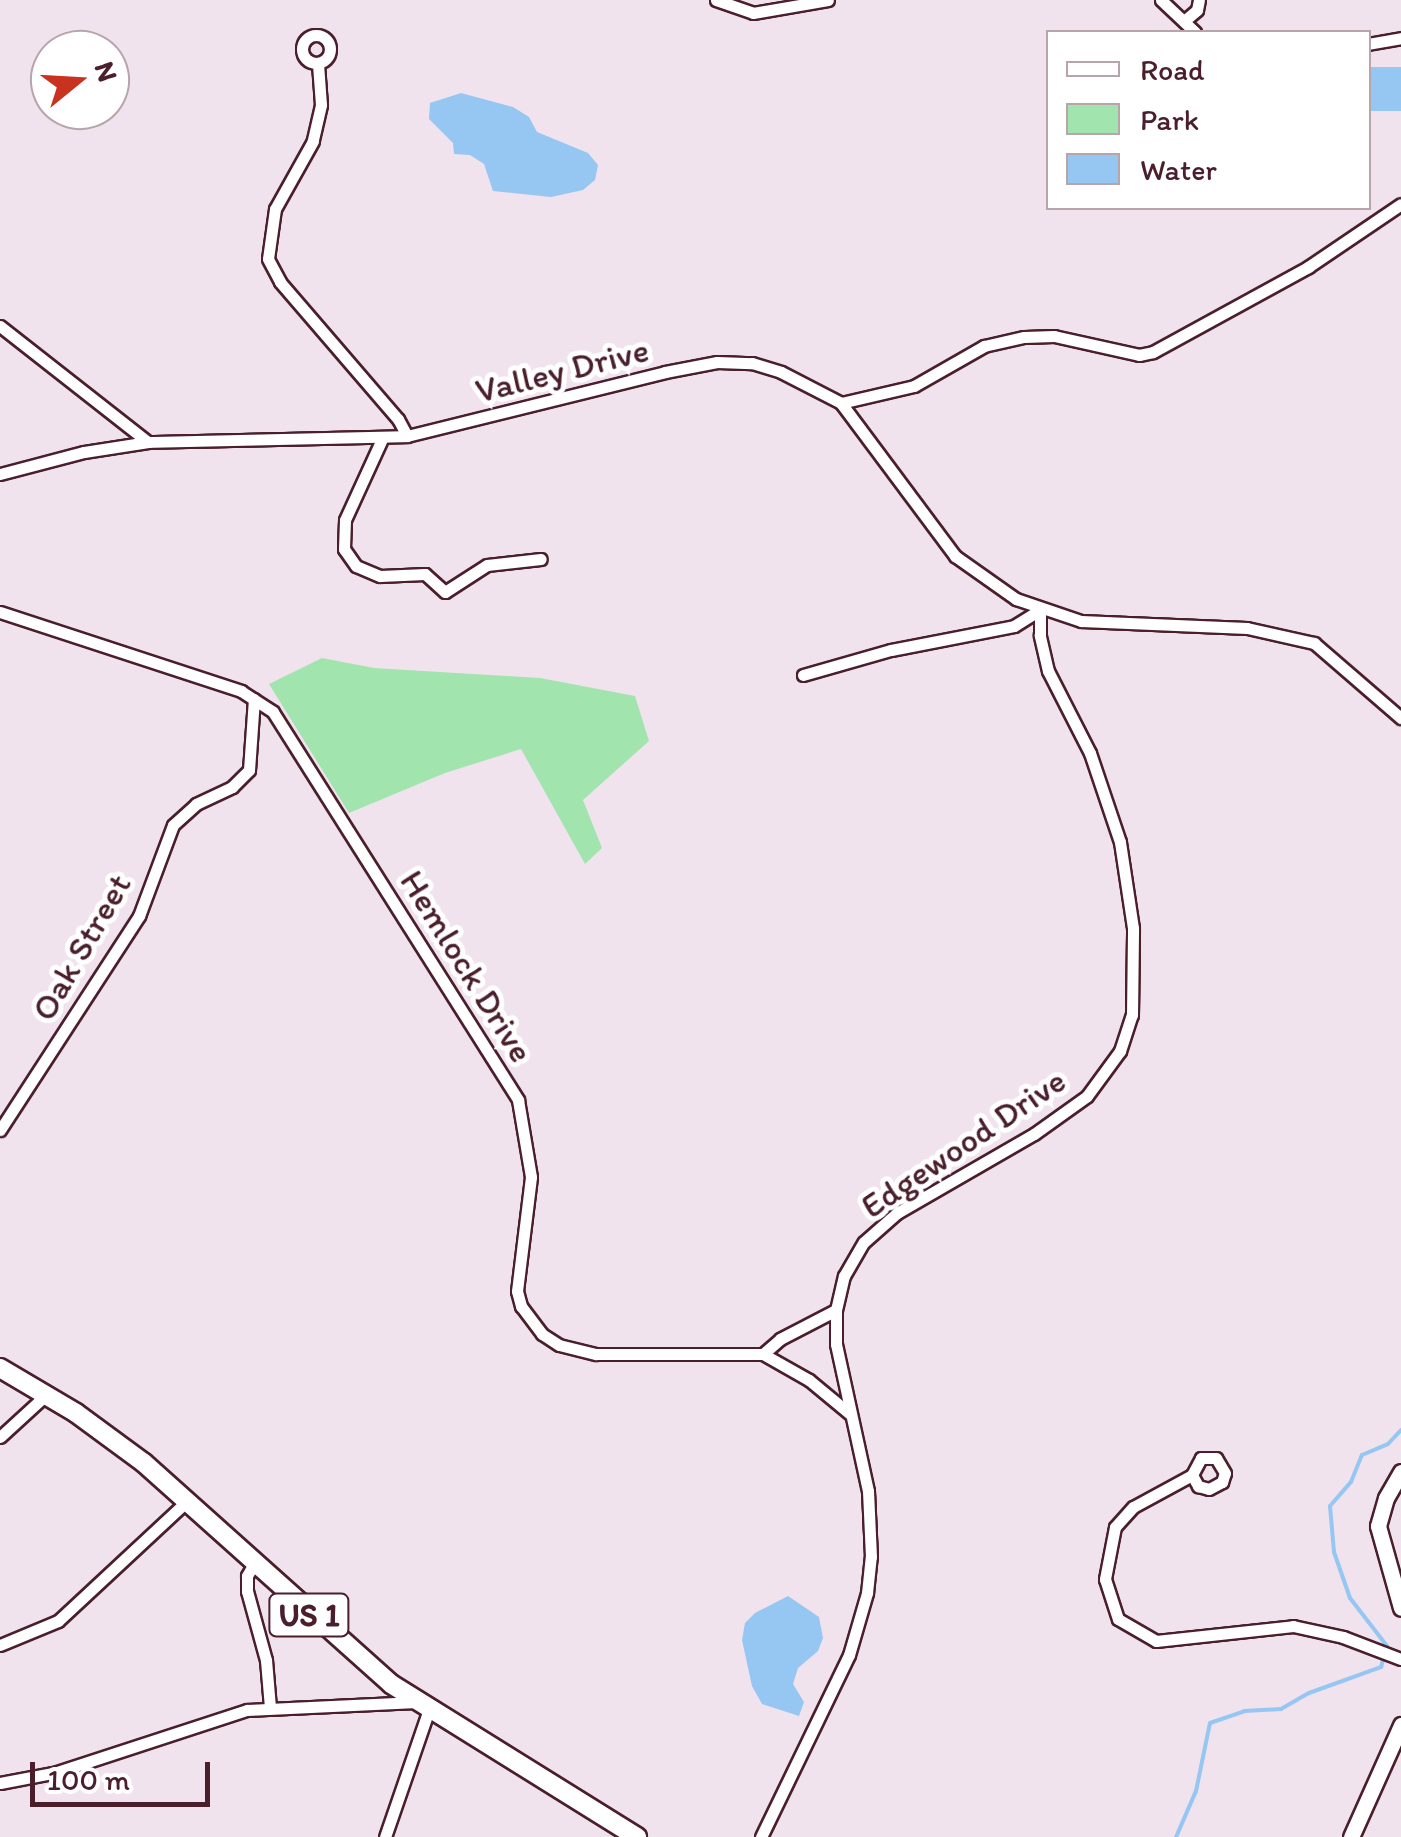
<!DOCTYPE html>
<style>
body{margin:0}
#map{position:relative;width:1401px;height:1837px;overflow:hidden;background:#f0e3ee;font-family:Itim,sans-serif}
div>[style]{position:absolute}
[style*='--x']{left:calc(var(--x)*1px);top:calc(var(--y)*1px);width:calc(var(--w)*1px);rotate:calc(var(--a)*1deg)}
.green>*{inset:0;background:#a2e4ae}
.water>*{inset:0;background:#95c7f2;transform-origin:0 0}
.stream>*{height:4px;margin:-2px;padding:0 2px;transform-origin:2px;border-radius:2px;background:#95c7f2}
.roads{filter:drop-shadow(2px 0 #4a1f2b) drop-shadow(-2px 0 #4a1f2b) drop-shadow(0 2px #4a1f2b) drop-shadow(0 -2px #4a1f2b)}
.street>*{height:11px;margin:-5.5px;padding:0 5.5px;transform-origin:5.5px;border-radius:5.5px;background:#fff}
.street>.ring{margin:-5.5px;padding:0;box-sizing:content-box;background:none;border:11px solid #fff;border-radius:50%}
.secondary>*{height:15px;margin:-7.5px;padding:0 7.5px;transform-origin:7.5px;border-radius:7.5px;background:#fff}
.primary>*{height:18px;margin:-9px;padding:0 9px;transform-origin:9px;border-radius:9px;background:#fff}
span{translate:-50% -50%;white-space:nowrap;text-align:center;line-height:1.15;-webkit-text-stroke:10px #fff;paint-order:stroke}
.shield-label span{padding:2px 8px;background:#fff;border:2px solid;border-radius:8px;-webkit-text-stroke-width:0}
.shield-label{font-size:32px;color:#4a1f2b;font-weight:700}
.street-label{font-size:35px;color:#4a1f2b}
.legend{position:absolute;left:1046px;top:30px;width:325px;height:180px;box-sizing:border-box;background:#fff;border:2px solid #b7a5aa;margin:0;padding:12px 18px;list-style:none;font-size:30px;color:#4a1f2b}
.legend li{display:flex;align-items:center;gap:20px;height:50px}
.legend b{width:50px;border:2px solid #b7a5aa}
.north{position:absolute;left:30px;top:30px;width:100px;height:100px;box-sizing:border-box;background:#fff;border:2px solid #b7a5aa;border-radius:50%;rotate:72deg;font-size:28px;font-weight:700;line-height:40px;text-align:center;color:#4a1f2b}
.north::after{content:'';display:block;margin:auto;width:35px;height:45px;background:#c8321e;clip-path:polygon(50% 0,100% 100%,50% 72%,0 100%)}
.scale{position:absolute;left:30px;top:1762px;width:180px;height:45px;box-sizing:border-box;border:5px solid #4a1f2b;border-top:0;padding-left:12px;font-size:30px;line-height:35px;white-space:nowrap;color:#4a1f2b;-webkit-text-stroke:8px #fff;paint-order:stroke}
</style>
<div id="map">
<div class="green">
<div style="clip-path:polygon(322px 658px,374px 668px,540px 678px,635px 696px,649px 741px,583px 800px,602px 848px,585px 864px,521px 749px,445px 773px,349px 813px,269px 684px)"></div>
</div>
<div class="water">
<div style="left:1401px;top:67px;width:44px;height:32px;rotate:90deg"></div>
<div style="clip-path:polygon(461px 93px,513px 107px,529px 117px,537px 132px,588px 153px,598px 165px,595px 180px,583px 190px,551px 197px,493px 191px,484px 164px,470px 155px,454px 154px,453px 143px,429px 119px,430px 103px)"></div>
<div style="clip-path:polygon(788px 1596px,819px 1617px,823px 1638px,818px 1651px,798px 1668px,793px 1684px,804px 1702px,799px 1716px,762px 1704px,752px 1686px,742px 1640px,745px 1623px,755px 1613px)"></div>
</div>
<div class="stream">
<div style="--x:1176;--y:1837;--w:50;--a:-66.5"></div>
<div style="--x:1196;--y:1791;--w:69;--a:-78.4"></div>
<div style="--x:1210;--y:1723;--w:36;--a:-19"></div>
<div style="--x:1244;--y:1711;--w:37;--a:-3"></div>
<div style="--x:1281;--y:1709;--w:32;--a:-30"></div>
<div style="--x:1309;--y:1693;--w:77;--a:-19.9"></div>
<div style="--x:1381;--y:1667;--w:22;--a:-74"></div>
<div style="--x:1387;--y:1646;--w:61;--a:-127.6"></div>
<div style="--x:1350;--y:1598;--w:49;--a:-109.2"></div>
<div style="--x:1334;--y:1552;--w:46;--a:-95"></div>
<div style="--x:1330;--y:1506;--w:32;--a:-49"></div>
<div style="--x:1351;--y:1482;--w:29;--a:-68"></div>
<div style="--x:1362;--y:1455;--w:28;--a:-23"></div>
<div style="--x:1388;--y:1444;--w:19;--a:-47"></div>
</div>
<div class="roads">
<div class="street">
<div style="--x:716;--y:0;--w:39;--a:19"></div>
<div style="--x:753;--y:13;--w:76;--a:-9.8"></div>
<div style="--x:1161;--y:0;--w:47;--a:43.3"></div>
<div style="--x:1184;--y:21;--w:17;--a:-40"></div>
<div style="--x:1197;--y:10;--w:10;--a:-79"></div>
<div class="ring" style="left:302px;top:35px;width:17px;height:17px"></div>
<div style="--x:1368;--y:44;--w:34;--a:-10"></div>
<div style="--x:318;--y:64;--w:41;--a:85.8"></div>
<div style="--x:321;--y:105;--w:37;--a:103"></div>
<div style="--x:313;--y:141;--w:78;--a:119.2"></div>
<div style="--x:275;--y:209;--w:50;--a:98"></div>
<div style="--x:268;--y:259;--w:26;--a:62"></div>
<div style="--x:280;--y:282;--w:181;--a:49.3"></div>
<div style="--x:398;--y:419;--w:19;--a:62"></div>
<div style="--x:0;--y:326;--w:188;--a:38.1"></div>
<div style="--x:841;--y:403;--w:75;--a:-13.1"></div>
<div style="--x:914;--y:386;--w:81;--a:-29.7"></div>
<div style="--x:984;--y:346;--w:41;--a:-12.7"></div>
<div style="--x:1024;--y:337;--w:30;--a:-2"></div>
<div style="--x:1054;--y:336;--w:87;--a:12.6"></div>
<div style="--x:1139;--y:355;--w:14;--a:-12"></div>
<div style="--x:1153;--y:352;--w:177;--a:-28.7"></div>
<div style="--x:1308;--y:267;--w:112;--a:-34.1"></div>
<div style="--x:382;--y:439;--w:89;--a:114.6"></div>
<div style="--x:345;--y:520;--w:29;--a:92"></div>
<div style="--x:344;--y:549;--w:21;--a:55"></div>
<div style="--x:356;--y:566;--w:26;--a:23"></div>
<div style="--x:380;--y:576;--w:45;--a:-2.5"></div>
<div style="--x:425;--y:574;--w:27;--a:42"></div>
<div style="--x:445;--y:592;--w:50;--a:-32.7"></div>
<div style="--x:487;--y:565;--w:54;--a:-6.3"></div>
<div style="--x:0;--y:474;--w:87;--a:-14.7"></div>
<div style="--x:84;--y:452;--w:65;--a:-8.9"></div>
<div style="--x:148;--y:442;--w:259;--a:-1.3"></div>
<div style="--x:407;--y:436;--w:266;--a:-13.9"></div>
<div style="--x:665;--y:372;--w:53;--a:-10.9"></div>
<div style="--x:717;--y:362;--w:35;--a:2"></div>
<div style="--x:752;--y:363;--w:30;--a:17"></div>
<div style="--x:781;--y:372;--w:68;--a:27.3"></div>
<div style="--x:841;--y:403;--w:191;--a:53.3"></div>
<div style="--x:955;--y:556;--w:75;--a:35.2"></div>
<div style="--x:1016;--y:599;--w:69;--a:18.7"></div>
<div style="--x:1081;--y:621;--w:166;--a:2.4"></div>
<div style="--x:1247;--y:628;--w:69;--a:12.6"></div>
<div style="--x:1314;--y:643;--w:115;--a:40.8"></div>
<div style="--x:0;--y:612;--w:254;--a:18.1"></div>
<div style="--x:241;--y:691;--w:38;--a:33"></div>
<div style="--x:273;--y:712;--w:459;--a:57.7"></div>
<div style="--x:518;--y:1100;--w:78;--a:80.4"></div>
<div style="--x:531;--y:1177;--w:115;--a:97"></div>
<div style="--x:517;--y:1291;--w:16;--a:75"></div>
<div style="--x:521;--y:1306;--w:35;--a:53"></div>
<div style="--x:542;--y:1334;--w:20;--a:33"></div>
<div style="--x:559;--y:1345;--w:38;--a:14"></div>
<div style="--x:596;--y:1354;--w:167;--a:0"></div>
<div style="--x:763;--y:1354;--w:23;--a:-41"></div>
<div style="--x:780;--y:1339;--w:63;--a:-27.4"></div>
<div style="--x:803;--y:675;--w:91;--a:-15.9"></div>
<div style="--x:891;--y:650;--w:125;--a:-11"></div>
<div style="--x:1014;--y:626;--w:31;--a:-32"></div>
<div style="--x:0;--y:1130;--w:255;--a:-57"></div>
<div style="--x:139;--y:916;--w:97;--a:-69.5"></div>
<div style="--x:173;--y:825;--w:31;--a:-42"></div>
<div style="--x:196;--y:804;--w:40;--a:-25"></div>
<div style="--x:232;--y:787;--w:24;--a:-45"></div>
<div style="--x:249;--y:770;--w:71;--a:-86"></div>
<div style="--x:763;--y:1354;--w:53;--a:29.5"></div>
<div style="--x:809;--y:1380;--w:53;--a:39.7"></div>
<div style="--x:0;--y:1437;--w:64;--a:-42.5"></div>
<div style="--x:1192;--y:1475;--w:13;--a:61"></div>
<div style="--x:1198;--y:1486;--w:11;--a:15"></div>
<div style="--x:1209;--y:1489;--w:15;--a:-28"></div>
<div style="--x:1222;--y:1482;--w:9;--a:-72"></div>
<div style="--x:1225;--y:1473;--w:17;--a:-121"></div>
<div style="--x:1216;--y:1458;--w:15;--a:180"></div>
<div style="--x:1201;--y:1458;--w:19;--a:118"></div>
<div style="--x:1192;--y:1475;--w:67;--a:151.5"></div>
<div style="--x:1133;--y:1507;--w:27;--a:132"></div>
<div style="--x:1115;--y:1527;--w:53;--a:100.9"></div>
<div style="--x:1105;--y:1579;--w:42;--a:72"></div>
<div style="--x:1118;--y:1619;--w:44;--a:30.1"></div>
<div style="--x:1156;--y:1641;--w:138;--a:-6.2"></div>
<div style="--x:1293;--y:1626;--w:51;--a:12.4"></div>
<div style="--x:1343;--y:1637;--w:62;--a:20.8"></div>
<div style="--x:255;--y:1562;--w:16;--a:120"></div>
<div style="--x:247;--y:1576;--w:15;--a:90"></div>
<div style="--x:247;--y:1591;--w:72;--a:74.6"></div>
<div style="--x:266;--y:1660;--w:48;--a:85.2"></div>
<div style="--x:0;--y:1645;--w:63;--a:-22.5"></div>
<div style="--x:58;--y:1621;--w:178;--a:-42.9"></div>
<div style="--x:0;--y:1783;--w:58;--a:-10.9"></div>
<div style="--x:57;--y:1772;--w:200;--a:-18.1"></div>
<div style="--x:247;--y:1710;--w:170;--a:-2.7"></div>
<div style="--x:385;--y:1837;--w:135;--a:-71"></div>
<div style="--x:761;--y:1837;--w:202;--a:-64.2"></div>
<div style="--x:849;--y:1655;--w:65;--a:-73.8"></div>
<div style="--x:867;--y:1593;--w:36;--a:-84"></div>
<div style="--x:871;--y:1557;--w:66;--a:-92.6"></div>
<div style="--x:868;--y:1491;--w:150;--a:-102.3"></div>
<div style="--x:836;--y:1344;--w:34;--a:-90"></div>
<div style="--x:836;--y:1310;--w:35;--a:-77"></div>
<div style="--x:844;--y:1276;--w:39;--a:-60"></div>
<div style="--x:864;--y:1242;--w:44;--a:-41.3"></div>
<div style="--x:897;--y:1213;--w:158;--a:-30"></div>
<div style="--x:1034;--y:1134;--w:65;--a:-35.6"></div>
<div style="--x:1087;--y:1096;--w:56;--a:-53.7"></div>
<div style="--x:1120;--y:1051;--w:38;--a:-72"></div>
<div style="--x:1132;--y:1015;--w:87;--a:-89.3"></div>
<div style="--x:1133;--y:928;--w:87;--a:-98.6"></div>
<div style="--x:1120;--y:842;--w:94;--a:-108.6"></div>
<div style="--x:1090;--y:753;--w:92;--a:-117.1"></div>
<div style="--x:1048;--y:671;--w:37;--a:-103"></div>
<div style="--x:1040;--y:635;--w:25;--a:-90"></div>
</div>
<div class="secondary">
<div style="--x:1401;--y:1472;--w:30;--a:120"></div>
<div style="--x:1386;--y:1498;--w:29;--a:106"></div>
<div style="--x:1378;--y:1526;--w:85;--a:74.3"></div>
<div style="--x:1351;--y:1837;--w:123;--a:-65.9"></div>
</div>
<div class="primary">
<div style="--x:0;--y:1368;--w:88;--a:30.6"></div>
<div style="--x:76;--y:1413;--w:84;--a:36.3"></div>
<div style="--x:144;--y:1463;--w:331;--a:41.8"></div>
<div style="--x:391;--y:1684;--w:290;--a:31.9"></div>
</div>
</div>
<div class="shield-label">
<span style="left:309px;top:1615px">US 1</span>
</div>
<div class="street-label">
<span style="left:562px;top:370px;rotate:-14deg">Valley Drive</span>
<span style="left:81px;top:947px;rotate:-60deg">Oak Street</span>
<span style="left:467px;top:966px;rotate:58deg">Hemlock Drive</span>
<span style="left:963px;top:1143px;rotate:-34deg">Edgewood Drive</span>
</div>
<ul class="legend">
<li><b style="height:12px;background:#fff"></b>Road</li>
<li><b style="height:28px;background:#a2e4ae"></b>Park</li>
<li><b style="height:28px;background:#95c7f2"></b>Water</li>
</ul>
<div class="north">N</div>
<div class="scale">100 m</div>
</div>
